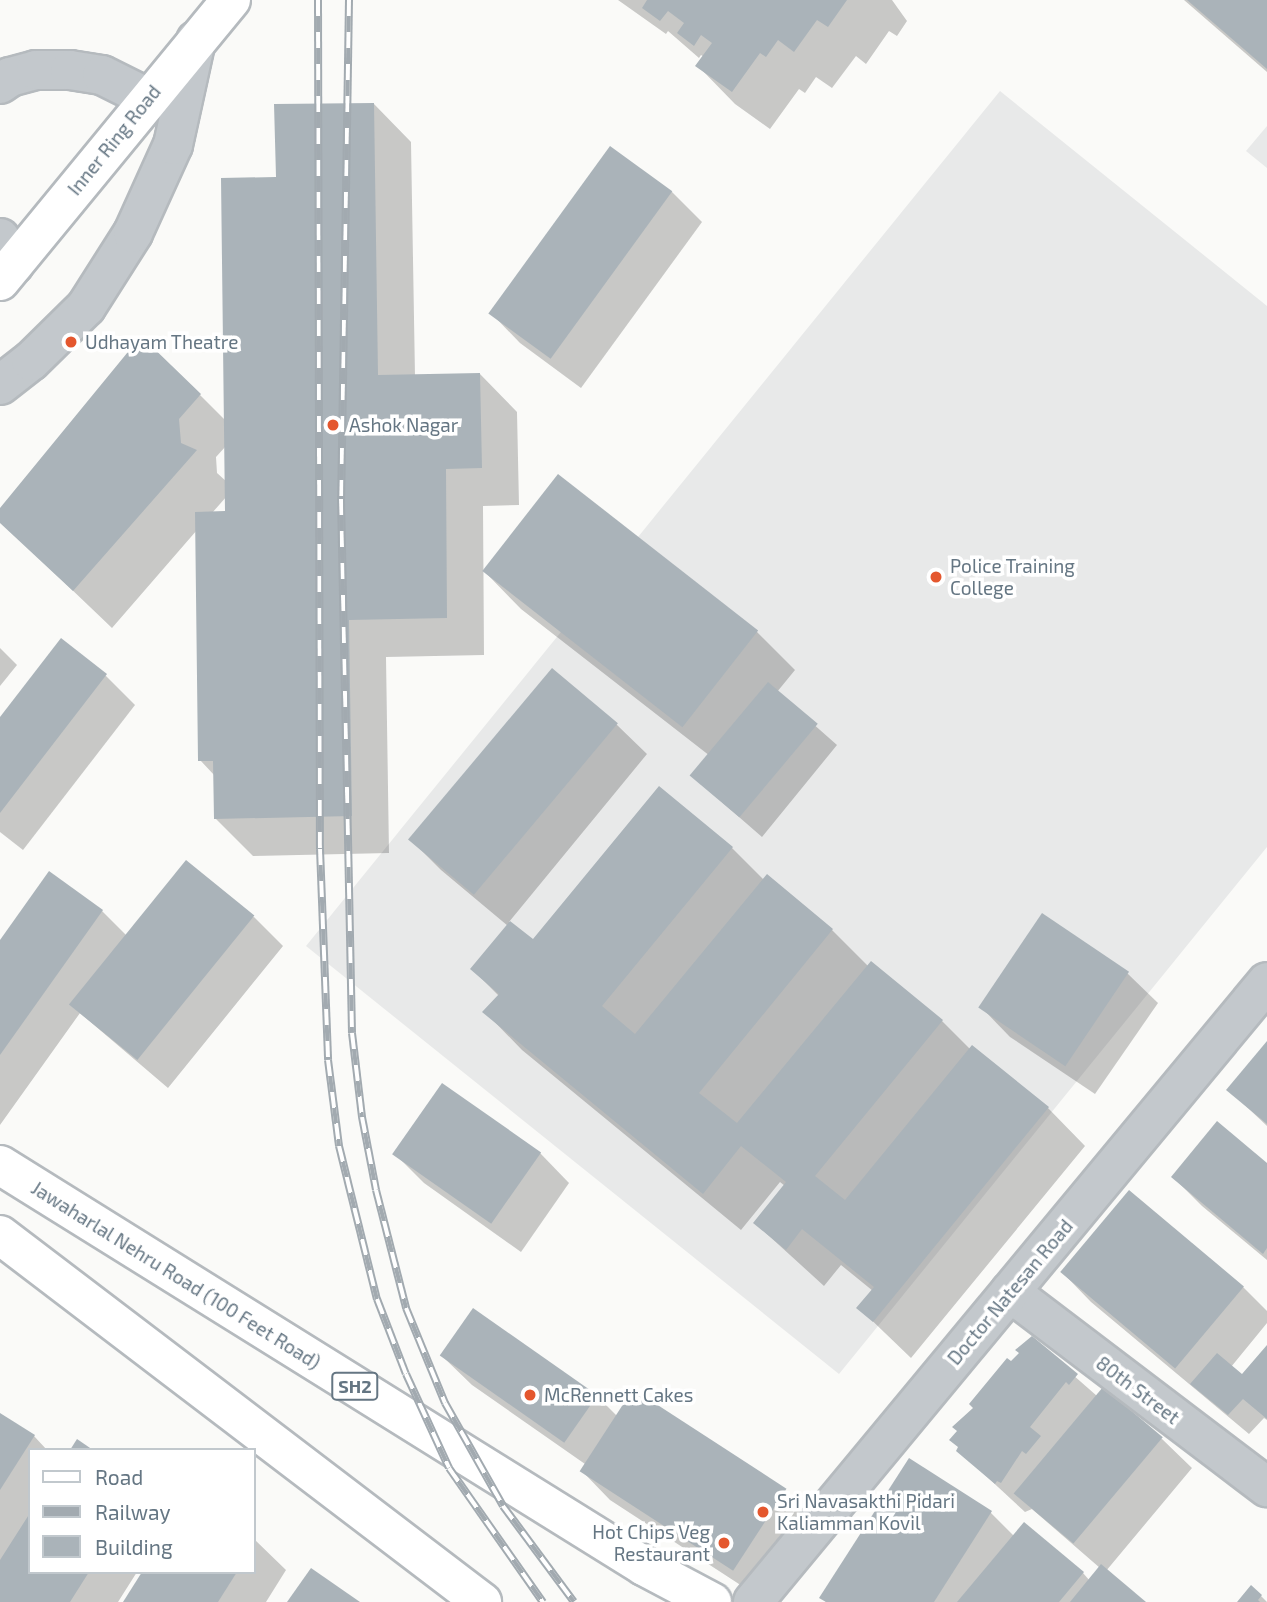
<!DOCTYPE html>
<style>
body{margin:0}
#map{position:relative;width:1267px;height:1602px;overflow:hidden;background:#fafaf8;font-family:"Exo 2",sans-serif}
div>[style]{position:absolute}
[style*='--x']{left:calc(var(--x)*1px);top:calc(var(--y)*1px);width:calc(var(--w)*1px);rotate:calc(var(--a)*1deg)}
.built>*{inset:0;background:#e8e9e9}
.shadow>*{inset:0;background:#0003}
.building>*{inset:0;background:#aab3b9;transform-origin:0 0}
.roads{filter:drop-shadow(2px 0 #b5babe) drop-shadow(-2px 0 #b5babe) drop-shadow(0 2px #b5babe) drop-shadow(0 -2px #b5babe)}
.minor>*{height:38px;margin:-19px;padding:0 19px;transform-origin:19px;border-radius:19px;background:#c3c8cc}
.major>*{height:38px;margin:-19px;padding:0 19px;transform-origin:19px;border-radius:19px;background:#fff}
.rail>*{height:8px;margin-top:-4px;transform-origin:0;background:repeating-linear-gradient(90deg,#fff 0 16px,#a2aab0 0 32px);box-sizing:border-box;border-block:2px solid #a2aab0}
.dots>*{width:19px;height:19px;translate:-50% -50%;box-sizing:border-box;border:4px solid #fff;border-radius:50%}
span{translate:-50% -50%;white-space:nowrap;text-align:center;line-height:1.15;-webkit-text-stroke:7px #fff;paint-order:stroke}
.shield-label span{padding:2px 5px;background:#fff;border:2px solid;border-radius:5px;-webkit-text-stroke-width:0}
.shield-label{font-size:18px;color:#657683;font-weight:700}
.street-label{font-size:19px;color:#657683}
.poi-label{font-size:19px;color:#657683}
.left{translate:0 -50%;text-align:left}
.right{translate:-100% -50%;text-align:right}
.legend{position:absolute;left:28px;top:1448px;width:228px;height:126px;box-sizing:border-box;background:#fff;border:2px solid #c1c8cd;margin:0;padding:9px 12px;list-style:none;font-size:21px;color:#657683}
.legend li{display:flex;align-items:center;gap:14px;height:35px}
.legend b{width:35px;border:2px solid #c1c8cd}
</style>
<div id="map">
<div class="built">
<div style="clip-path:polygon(1000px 91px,1267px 306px,1267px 847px,839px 1374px,306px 946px)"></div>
<div style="clip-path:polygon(1267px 126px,1267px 168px,1246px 151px)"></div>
</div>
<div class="shadow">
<div style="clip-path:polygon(618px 0,892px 0,907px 21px,897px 36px,889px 31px,866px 64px,856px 56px,832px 88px,816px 77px,805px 93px,799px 89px,770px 129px,735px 104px,698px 66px,704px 57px,701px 55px,699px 58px,668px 31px,666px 34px)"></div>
<div style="clip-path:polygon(1184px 0,1267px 0,1267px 72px)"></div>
<div style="clip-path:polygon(evenodd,374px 104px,411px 142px,415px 376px,480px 374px,517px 412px,519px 505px,483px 506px,484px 655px,386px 657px,389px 853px,253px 856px,215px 818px,215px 776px,200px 760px,197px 530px,112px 628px,0 521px,0 511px,200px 395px,226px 421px,277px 179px,374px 104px,226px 446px,227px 482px,217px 473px,216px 457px,226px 446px,374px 104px,227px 496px,227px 513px,212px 513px,227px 496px)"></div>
<div style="clip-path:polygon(610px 148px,672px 192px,702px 222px,581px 388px,520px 343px,491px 313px)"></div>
<div style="clip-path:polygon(558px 476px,757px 632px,795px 670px,777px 692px,837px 745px,762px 837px,693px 777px,710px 756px,521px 609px,484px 571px)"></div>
<div style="clip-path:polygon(61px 641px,106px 676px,135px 705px,23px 850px,0 832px,0 719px)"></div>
<div style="clip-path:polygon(0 648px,17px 665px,0 686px)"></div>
<div style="clip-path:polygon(552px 670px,617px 725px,647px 754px,509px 922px,533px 942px,660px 788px,732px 848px,764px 880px,767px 877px,832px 930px,868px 966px,942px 1021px,971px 1050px,973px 1047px,1048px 1108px,1085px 1146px,911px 1358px,859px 1308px,873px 1291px,841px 1265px,824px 1286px,755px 1223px,785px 1186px,780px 1182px,741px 1230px,522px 1050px,485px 1012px,499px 996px,472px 969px,508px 926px,441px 870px,412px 841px)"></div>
<div style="clip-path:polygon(102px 911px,127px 936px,254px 917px,283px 946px,168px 1088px,80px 1013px,0 1125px,0 943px)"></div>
<div style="clip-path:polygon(1043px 916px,1128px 974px,1158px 1003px,1095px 1094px,1010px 1037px,981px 1007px)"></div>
<div style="clip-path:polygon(1267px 1043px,1267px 1126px,1229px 1090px)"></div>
<div style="clip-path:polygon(540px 1153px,569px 1183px,521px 1252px,424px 1183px,395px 1154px)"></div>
<div style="clip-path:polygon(1267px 1165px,1267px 1260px,1202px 1206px,1173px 1177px)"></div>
<div style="clip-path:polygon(1129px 1192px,1243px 1287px,1267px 1311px,1267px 1323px,1231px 1367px,1243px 1376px,1267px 1347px,1267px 1420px,1264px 1418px,1249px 1434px,1091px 1302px,1062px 1272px)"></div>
<div style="clip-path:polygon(473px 1311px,597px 1396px,617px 1416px,784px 1491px,814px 1521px,762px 1599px,610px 1500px,581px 1470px,585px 1464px,472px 1385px,442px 1356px)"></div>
<div style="clip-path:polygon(1032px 1339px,1097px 1396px,1103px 1389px,1162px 1439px,1192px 1468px,1106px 1571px,1144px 1602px,826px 1602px,822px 1598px,909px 1460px,991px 1513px,1014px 1536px,1083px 1573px,1090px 1581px,1100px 1568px,1032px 1509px,1025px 1512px,958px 1450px,975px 1408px,1021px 1353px,1018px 1350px)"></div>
<div style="clip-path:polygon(0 1415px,34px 1436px,47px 1450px,30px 1450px,30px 1572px,137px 1572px,118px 1602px,0 1602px)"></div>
<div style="clip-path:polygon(254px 1539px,286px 1570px,266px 1602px,125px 1602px,144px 1572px,254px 1572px)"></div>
<div style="clip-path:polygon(1261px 1596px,1267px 1602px,1240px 1602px)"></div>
</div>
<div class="building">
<div style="clip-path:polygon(647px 0,847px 0,828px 27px,817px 20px,794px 52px,778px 40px,766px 57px,760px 53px,732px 92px,695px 66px,712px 43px,701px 35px,694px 46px,677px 33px,684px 23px,668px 11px,660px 21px,642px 8px)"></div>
<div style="clip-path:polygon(1187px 0,1267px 0,1267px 69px)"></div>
<div style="clip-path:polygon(374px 103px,378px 375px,480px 373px,482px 468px,446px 469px,447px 618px,349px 620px,352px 816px,214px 819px,213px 761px,198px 761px,195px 512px,225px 511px,221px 178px,276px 177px,274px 104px)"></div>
<div style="left:610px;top:146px;width:77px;height:207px;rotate:36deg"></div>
<div style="clip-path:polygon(141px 336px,201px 394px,179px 419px,181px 443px,197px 450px,73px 591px,0 523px,0 508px)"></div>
<div style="left:558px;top:474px;width:254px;height:123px;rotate:38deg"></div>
<div style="clip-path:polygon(61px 638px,107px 674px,0 813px,0 717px)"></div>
<div style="left:552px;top:668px;width:86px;height:224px;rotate:40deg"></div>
<div style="left:768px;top:682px;width:65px;height:122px;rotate:40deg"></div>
<div style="clip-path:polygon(659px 786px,733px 847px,602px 1006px,635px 1034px,767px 874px,833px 929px,699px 1093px,737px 1123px,871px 961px,943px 1020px,815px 1176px,845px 1200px,972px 1045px,1049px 1107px,873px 1322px,856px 1308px,874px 1287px,802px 1229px,786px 1250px,753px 1223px,786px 1182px,741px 1146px,703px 1194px,482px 1012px,499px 994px,470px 969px,510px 921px,533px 939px)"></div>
<div style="left:186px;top:860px;width:88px;height:186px;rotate:39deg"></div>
<div style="clip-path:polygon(49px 871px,103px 910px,0 1055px,0 940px)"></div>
<div style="left:1042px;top:913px;width:105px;height:114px;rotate:34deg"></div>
<div style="clip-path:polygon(1267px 1041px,1267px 1124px,1226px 1090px)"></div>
<div style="left:442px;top:1083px;width:121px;height:87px;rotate:35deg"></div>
<div style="clip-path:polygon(1217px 1121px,1267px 1163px,1267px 1248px,1263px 1254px,1171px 1177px)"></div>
<div style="left:1129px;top:1190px;width:150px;height:107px;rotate:40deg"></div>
<div style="left:473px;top:1308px;width:152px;height:58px;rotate:35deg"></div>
<div style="clip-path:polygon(1032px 1336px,1078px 1374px,1069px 1385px,1066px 1382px,1030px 1427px,1041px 1436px,1026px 1454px,1022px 1451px,1001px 1483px,997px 1481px,995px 1484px,956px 1451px,958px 1447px,949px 1440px,957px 1431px,952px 1427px,973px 1408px,969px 1404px,1007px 1358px,1011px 1361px,1019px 1353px,1015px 1350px)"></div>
<div style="clip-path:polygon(1267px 1345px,1267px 1419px,1243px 1399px,1228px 1415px,1190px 1384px,1217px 1353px,1242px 1374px)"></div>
<div style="left:1103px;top:1387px;width:78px;height:139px;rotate:40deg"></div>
<div style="left:633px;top:1389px;width:183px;height:98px;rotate:33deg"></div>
<div style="clip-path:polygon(0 1413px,35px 1435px,0 1490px)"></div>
<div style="clip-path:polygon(77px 1439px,93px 1450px,70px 1450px)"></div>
<div style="clip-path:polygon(909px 1458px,992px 1511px,934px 1602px,826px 1602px,819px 1598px)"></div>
<div style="clip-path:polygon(30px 1513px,30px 1572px,89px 1572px,70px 1602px,0 1602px,0 1560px)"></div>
<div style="clip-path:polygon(1024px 1522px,1084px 1572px,1059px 1602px,957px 1602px)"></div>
<div style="clip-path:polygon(1101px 1564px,1146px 1602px,1070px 1602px)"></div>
<div style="clip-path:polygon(311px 1568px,360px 1602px,287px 1602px)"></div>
<div style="clip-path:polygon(142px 1572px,237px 1572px,218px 1602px,123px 1602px)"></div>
<div style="clip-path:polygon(1251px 1585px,1262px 1595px,1258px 1600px,1260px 1602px,1237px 1602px)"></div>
</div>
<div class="roads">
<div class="minor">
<div style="--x:0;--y:84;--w:12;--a:-35"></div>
<div style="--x:10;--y:77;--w:27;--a:-15"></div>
<div style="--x:36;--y:70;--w:34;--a:0"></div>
<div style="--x:70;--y:70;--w:32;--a:9"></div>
<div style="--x:102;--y:75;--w:51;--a:26.6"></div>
<div style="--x:0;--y:238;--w:30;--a:62"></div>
<div style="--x:0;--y:385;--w:39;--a:-38"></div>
<div style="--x:31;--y:361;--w:77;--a:-44.5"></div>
<div style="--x:86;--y:307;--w:88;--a:-57.6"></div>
<div style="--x:133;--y:233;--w:97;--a:-65.6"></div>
<div style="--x:173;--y:145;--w:107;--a:-77.6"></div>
<div style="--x:1010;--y:1292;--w:323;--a:37.2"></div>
<div style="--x:753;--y:1602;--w:805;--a:-50.34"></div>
</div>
<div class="major">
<div style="--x:0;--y:281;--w:364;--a:-50.6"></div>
<div style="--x:0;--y:1165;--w:759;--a:31.91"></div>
<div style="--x:644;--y:1566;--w:77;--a:27.9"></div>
<div style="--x:0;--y:1235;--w:606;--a:37.29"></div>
</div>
</div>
<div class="rail">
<div style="--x:318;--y:0;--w:849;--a:89.87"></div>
<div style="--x:320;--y:849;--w:211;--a:87.8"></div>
<div style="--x:328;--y:1060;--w:87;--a:82.7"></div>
<div style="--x:339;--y:1146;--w:158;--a:76.1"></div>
<div style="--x:377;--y:1299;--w:80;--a:68.9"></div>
<div style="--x:406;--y:1374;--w:103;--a:65.4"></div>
<div style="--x:449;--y:1468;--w:164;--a:55"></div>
<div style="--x:349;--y:0;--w:499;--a:90.9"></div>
<div style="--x:341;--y:499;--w:534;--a:88.82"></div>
<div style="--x:352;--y:1033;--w:85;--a:83.2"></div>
<div style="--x:362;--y:1117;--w:74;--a:79.1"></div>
<div style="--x:376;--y:1190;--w:122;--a:75.7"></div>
<div style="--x:406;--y:1308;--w:103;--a:67.7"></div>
<div style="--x:445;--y:1403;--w:118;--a:60.6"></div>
<div style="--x:503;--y:1506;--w:119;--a:53.5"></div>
</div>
<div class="dots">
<div style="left:71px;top:342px;background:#e4572e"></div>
<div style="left:333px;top:425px;background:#e4572e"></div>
<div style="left:936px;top:577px;background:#e4572e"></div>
<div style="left:530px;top:1395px;background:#e4572e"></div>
<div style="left:763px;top:1512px;background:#e4572e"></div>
<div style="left:724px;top:1543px;background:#e4572e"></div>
</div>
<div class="shield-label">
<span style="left:355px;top:1386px">SH2</span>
</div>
<div class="street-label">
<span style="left:114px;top:140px;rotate:-51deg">Inner Ring Road</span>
<span style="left:176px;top:1275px;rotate:32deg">Jawaharlal Nehru Road (100 Feet Road)</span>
<span style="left:1010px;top:1292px;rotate:-50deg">Doctor Natesan Road</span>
<span style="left:1138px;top:1390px;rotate:37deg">80th Street</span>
</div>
<div class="poi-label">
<span class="left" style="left:85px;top:342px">Udhayam Theatre</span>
<span class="left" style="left:349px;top:425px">Ashok Nagar</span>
<span class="left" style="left:950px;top:577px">Police Training<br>College</span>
<span class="left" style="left:544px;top:1395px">McRennett Cakes</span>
<span class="left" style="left:777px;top:1512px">Sri Navasakthi Pidari<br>Kaliamman Kovil</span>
<span class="right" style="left:710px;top:1543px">Hot Chips Veg<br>Restaurant</span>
</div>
<ul class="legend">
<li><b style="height:9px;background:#fff"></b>Road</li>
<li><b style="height:9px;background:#a2aab0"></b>Railway</li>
<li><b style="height:19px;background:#aab3b9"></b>Building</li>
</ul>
</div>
